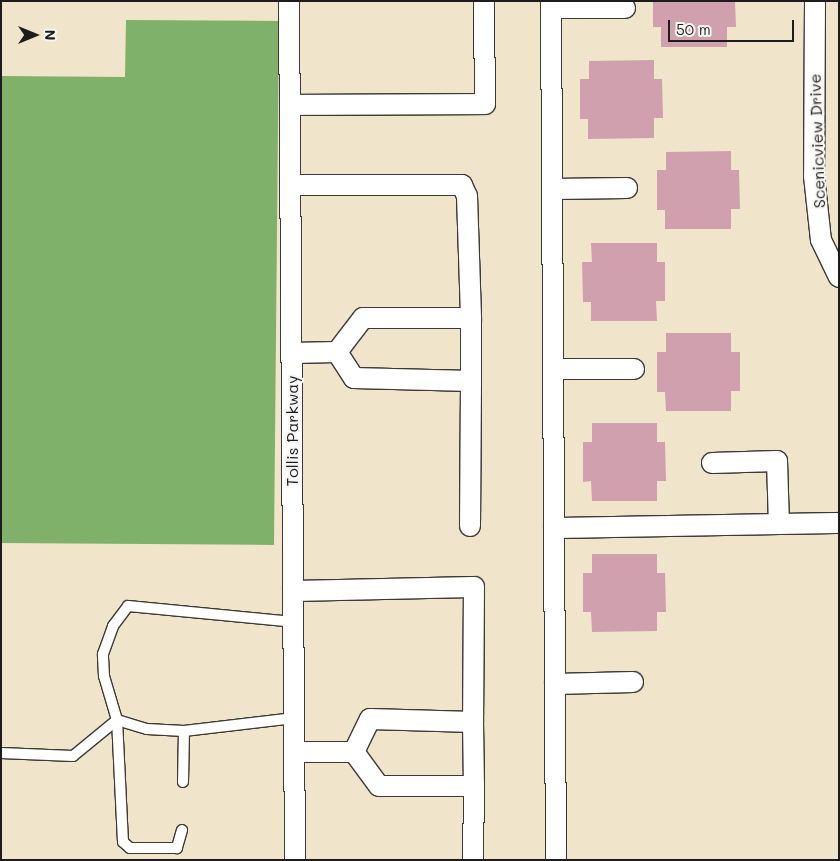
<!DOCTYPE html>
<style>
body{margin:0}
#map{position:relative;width:840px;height:861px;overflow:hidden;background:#f0e4ca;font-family:Mali,sans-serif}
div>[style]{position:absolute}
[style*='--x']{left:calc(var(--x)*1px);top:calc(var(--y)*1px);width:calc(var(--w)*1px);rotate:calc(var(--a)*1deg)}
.forest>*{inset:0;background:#80b16b}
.building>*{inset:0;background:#d1a0ae}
.roads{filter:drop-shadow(1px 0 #3c3a36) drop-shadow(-1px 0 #3c3a36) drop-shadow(0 1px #3c3a36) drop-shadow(0 -1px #3c3a36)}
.service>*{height:10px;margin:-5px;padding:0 5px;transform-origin:5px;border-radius:5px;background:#fff}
.minor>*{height:20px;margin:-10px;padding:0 10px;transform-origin:10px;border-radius:10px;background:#fff}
span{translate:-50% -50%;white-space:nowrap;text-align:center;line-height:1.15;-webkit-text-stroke:4.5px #f6f6f2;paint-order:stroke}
.street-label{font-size:16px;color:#1c1c1c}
.frame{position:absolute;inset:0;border:2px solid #1c1c1c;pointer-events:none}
.north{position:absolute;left:10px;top:10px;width:50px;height:50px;-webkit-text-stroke:4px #f6f6f2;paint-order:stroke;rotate:90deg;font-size:14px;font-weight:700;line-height:20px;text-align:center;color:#1c1c1c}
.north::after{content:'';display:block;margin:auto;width:18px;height:22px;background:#1c1c1c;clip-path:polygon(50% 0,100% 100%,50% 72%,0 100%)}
.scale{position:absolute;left:668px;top:20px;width:126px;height:22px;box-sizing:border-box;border:2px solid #1c1c1c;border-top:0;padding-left:6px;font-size:15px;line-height:18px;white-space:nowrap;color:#1c1c1c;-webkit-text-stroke:4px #f6f6f2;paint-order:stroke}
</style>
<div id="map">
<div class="forest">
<div style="clip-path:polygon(126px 20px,279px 21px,274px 545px,1px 543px,1px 76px,125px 77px)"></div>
</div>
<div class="building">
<div style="clip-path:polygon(653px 1px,735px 1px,736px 27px,727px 27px,727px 47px,661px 47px,661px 27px,653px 27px)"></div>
<div style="clip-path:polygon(654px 60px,654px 79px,662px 79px,663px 118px,654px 118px,654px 138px,588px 139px,588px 119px,580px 119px,580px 79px,589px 79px,589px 61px)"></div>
<div style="clip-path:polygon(731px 151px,731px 170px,739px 170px,740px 209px,731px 209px,731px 229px,665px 229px,665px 210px,657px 210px,657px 170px,666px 170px,666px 152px)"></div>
<div style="clip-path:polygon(591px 243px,657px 243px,657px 262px,665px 262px,665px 301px,656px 301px,657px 321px,591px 321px,591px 302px,583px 302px,582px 262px,592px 262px)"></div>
<div style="clip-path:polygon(666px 333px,731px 333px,731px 352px,740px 352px,740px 391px,731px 391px,731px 411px,666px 411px,665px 392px,657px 392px,657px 352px,666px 352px)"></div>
<div style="clip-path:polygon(592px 423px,657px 423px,657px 442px,665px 442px,666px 481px,657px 481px,657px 501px,592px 501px,591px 481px,583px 482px,583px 442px,592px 442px)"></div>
<div style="clip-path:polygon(592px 554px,657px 554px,657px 573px,665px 573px,666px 612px,657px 612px,657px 631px,592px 632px,591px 612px,583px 612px,583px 573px,592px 573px)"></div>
</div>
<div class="roads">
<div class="service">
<div style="--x:1;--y:753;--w:72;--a:2.4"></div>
<div style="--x:73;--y:756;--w:57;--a:-39.3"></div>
<div style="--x:117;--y:720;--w:31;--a:17"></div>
<div style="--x:147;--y:729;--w:37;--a:3"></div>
<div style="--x:184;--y:731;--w:111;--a:-6.7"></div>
<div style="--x:183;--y:782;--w:51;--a:-88.9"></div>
<div style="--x:182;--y:830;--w:19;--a:106"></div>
<div style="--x:177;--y:848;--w:47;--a:180"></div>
<div style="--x:130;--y:848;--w:9;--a:-139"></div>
<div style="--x:123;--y:842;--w:122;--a:-92.8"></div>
<div style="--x:117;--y:720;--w:46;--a:-106.5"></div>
<div style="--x:104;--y:676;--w:22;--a:-93"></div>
<div style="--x:103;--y:654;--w:30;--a:-70"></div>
<div style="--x:113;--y:626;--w:25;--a:-53"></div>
<div style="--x:128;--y:606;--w:166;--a:5.5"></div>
</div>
<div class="minor">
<div style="--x:289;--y:1;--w:859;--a:89.6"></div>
<div style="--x:551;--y:1;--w:859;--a:89.67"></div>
<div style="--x:815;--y:1;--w:175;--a:90.3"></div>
<div style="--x:814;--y:176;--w:64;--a:83.8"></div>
<div style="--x:821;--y:240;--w:41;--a:64.1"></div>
<div style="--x:551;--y:8;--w:74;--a:0"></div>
<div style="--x:290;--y:105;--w:195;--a:-0.3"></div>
<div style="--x:485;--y:104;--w:103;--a:-90.6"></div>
<div style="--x:290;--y:185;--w:172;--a:0"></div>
<div style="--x:462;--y:185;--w:12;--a:66"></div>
<div style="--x:467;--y:196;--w:122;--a:88.1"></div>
<div style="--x:552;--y:189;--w:75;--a:-0.8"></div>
<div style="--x:292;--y:353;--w:45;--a:-1.3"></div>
<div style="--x:337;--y:352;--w:31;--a:57"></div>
<div style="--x:354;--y:378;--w:117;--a:1.5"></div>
<div style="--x:471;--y:381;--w:63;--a:-90"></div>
<div style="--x:471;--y:318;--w:108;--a:180"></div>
<div style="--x:363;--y:318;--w:43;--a:127.4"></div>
<div style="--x:553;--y:369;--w:81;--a:0"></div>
<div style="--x:712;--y:463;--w:65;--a:-1.8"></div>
<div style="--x:777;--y:461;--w:63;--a:88.2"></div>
<div style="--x:470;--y:526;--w:145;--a:-89.6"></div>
<div style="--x:554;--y:528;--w:285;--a:-1"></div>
<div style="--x:293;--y:591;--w:181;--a:-1.3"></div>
<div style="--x:474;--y:587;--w:135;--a:90.4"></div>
<div style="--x:555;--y:684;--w:78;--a:-1.5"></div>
<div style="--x:294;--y:752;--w:60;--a:0"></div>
<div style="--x:354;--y:752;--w:42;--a:53.7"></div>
<div style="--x:379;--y:786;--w:95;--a:0"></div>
<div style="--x:474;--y:786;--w:64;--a:-90.9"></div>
<div style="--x:473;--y:722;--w:103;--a:-178.3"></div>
<div style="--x:370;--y:719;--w:37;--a:116"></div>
<div style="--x:473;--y:860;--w:74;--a:-89.2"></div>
</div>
</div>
<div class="street-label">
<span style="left:817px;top:141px;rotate:-92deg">Scenicview Drive</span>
<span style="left:292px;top:431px;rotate:-90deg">Tollis Parkway</span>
</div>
<div class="frame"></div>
<div class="north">N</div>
<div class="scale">50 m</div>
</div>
